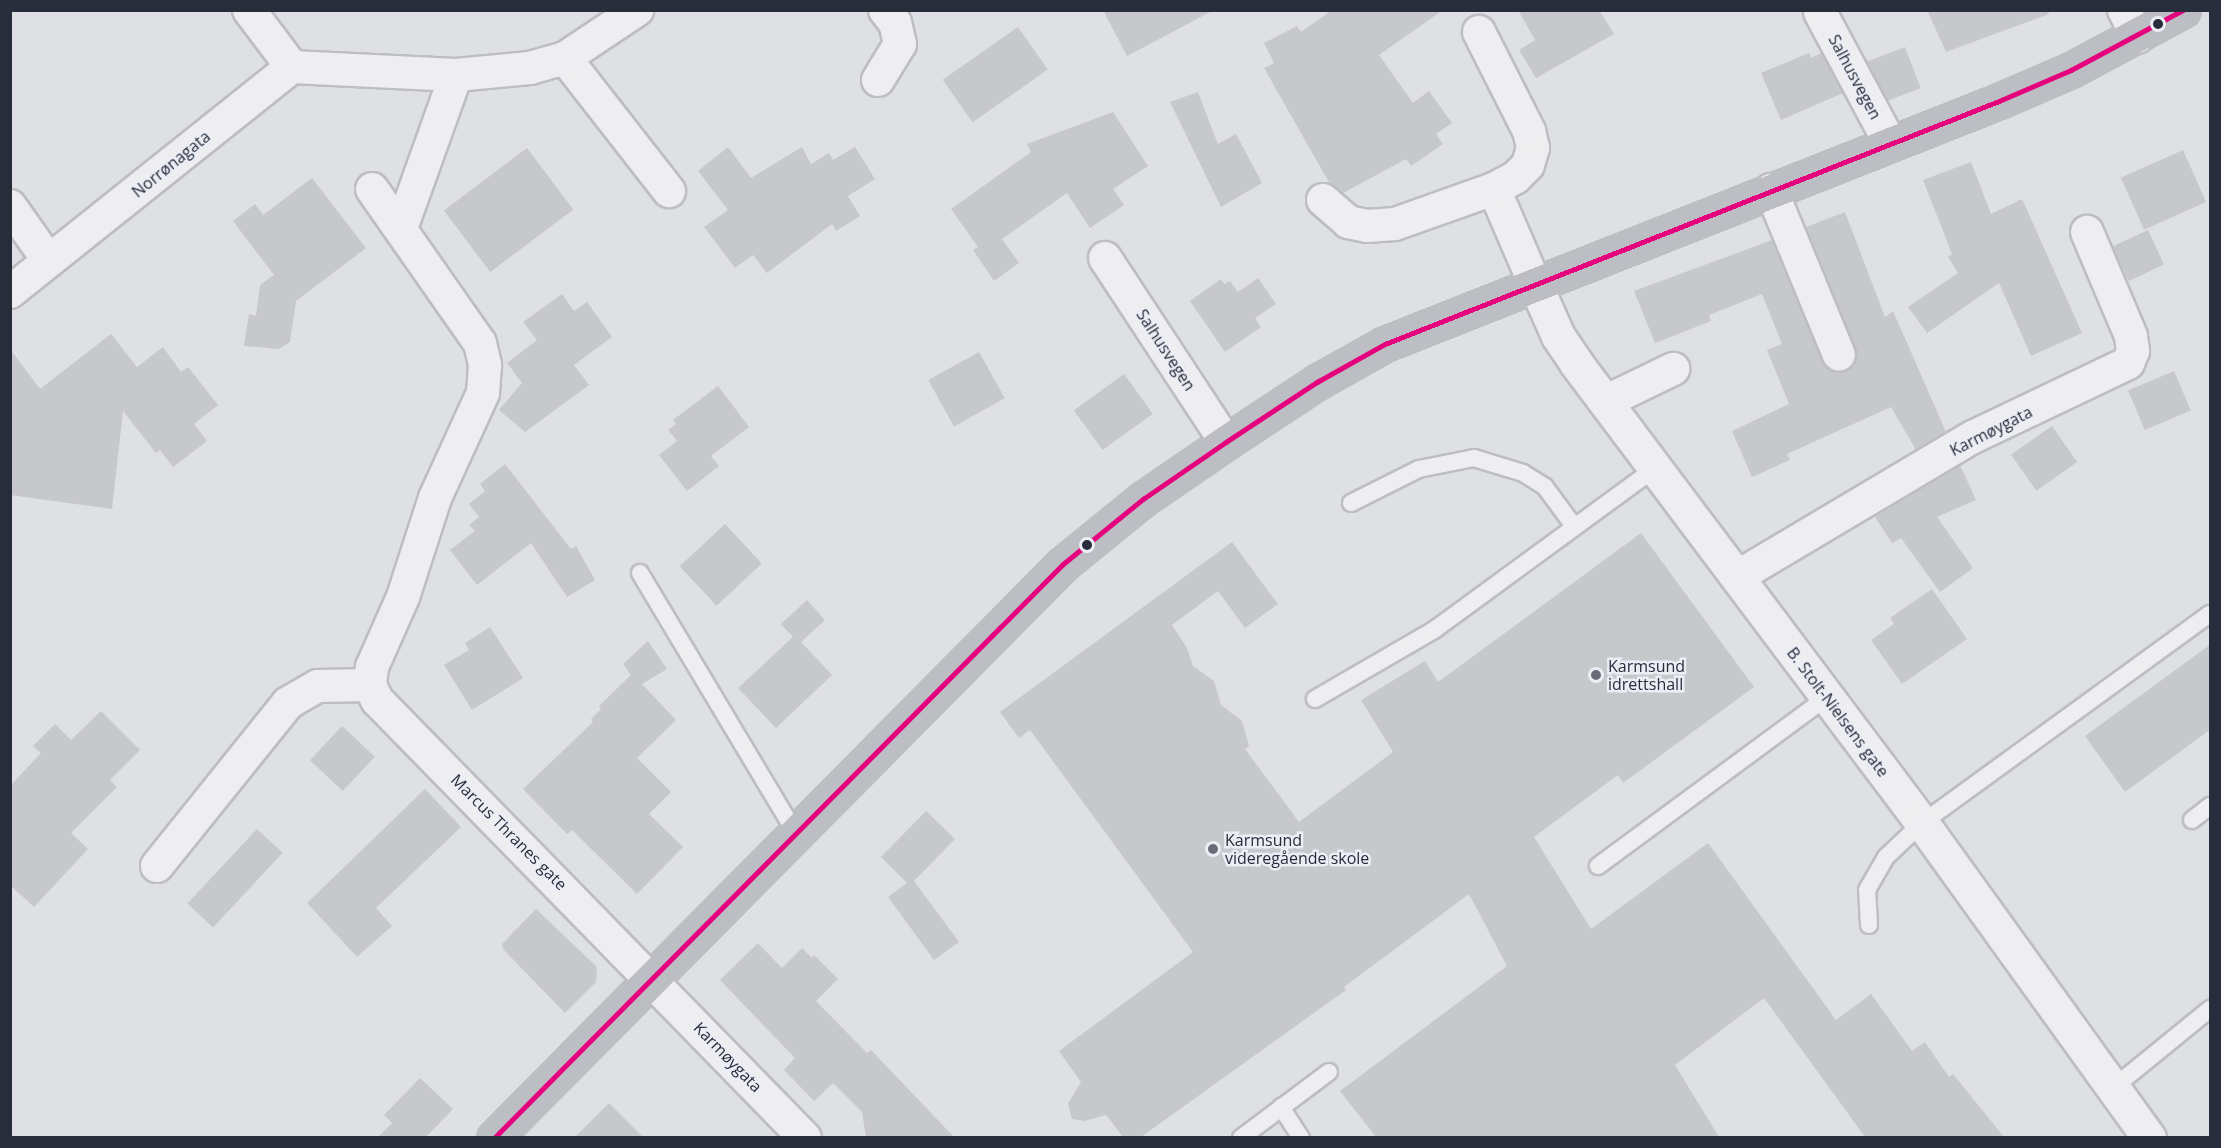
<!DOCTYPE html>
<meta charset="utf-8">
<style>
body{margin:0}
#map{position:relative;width:2221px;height:1148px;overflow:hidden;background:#dee0e4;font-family:"Open Sans",sans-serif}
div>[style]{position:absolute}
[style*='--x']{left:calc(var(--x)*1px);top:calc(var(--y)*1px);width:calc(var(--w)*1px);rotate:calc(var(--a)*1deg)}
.building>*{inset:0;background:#c7c8cc;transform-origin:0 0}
.roads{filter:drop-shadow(2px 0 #bcbec2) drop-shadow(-2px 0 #bcbec2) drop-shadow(0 2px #bcbec2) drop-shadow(0 -2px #bcbec2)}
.service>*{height:16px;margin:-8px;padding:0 8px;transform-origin:8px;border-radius:8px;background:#eeeef0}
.minor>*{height:32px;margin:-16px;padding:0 16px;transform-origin:16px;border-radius:16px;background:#eeeef0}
.tertiary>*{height:33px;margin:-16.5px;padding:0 16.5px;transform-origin:16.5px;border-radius:16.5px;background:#eeeef0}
.secondary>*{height:33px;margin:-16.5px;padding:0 16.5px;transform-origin:16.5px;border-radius:16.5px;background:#bcbec3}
.bus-1>*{height:4.5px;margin:-2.25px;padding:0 2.25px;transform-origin:2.25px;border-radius:2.25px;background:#e5007d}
.dots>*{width:16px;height:16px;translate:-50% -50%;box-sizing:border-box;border:3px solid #ebeef4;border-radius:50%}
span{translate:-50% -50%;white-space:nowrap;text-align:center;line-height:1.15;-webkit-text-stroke:5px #ebeef4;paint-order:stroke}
.street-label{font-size:16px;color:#272d3b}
.poi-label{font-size:16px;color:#272d3b}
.left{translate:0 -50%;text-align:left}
.frame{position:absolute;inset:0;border:12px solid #272d3b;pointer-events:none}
</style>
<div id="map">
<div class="building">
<div style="clip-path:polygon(1103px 10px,1214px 10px,1127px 56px)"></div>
<div style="clip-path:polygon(1332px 10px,1443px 10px,1379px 55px,1413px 103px,1429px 91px,1452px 123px,1436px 134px,1443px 144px,1411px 166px,1406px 159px,1343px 193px,1330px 184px,1264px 68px,1274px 63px,1264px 43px,1297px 26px,1301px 32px)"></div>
<div style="clip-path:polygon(1518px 10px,1599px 10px,1614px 34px,1536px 78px,1519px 50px,1535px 40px)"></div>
<div style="clip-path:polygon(1927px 10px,2048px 10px,2049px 14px,1946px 52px)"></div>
<div style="left:1018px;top:27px;width:52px;height:92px;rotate:55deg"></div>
<div style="left:1905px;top:47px;width:44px;height:41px;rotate:69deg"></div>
<div style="clip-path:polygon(1809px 53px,1811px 58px,1821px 53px,1843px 93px,1781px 120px,1761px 73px)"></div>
<div style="clip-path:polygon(1198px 92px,1218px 144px,1236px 134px,1262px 183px,1221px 207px,1170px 102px)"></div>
<div style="clip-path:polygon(1113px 112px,1148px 166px,1113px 189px,1124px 205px,1090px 228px,1067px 193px,1002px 239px,1019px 263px,994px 281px,973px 250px,978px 247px,951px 209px,1031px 152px,1027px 144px)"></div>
<div style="clip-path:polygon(728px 147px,751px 178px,802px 147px,811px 164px,829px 153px,833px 160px,855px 147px,875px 179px,848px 196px,860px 216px,836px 231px,832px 224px,767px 273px,753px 255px,735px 268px,704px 227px,728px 210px,698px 171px)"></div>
<div style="left:527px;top:148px;width:77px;height:104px;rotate:53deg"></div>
<div style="left:2183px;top:150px;width:57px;height:68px;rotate:66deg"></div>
<div style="clip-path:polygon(1971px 162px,1991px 214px,2022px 199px,2082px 333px,2031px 356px,1999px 283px,1927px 333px,1908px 307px,1958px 273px,1948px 257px,1952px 254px,1923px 180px)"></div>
<div style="clip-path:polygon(312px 178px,366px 248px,296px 301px,290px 342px,279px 349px,244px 346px,249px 314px,256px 316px,260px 285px,274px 275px,233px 221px,255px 204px,263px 215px)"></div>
<div style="clip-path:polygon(1845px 212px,1885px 317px,1893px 311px,1946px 432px,1916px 450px,1891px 407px,1787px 454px,1790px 460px,1752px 477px,1732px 431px,1789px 404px,1767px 350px,1782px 344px,1762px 294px,1709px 315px,1711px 321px,1655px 343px,1634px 291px,1772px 240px,1822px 362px,1829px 370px,1845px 372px,1854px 365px,1856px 349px,1806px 227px)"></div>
<div style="left:2148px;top:230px;width:38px;height:39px;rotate:65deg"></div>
<div style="clip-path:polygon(1258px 278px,1276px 304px,1255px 318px,1261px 327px,1225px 352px,1190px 301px,1221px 279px,1224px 284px,1230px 281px,1238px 292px)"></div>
<div style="clip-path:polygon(562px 294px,574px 311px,587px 302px,612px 337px,574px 365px,589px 385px,525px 432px,499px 410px,522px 383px,507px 363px,537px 340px,523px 322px)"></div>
<div style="clip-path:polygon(111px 334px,137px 367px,163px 347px,181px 372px,188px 367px,218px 405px,194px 424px,207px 441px,173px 467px,160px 450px,156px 453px,123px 411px,112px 509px,10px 495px,10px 349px,40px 389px)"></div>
<div style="left:979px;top:352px;width:53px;height:58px;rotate:61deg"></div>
<div style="left:2174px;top:371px;width:43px;height:50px;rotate:67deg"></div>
<div style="left:1124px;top:374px;width:49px;height:62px;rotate:54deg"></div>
<div style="clip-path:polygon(718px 386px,749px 427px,711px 456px,719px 466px,687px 491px,659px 455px,677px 441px,668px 430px,676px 424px,673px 420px)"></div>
<div style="left:2052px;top:426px;width:44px;height:50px;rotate:55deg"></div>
<div style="clip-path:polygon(505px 464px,571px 549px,576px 546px,595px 580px,567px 597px,531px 543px,477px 585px,450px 550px,475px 531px,469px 525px,479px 517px,469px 504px,485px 491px,480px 484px)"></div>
<div style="clip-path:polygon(1960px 465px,1976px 500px,1937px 517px,1973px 568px,1940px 592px,1901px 538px,1892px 543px,1875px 517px)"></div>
<div style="left:725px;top:524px;width:54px;height:62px;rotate:47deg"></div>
<div style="clip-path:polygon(1641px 533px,1754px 687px,1623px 783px,1618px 775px,1534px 837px,1591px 929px,1708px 843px,1836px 1020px,1871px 994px,1912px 1051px,1925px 1042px,1949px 1077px,1953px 1074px,2004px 1137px,1865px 1137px,1764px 998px,1675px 1065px,1719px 1137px,1376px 1137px,1340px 1091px,1507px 966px,1469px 894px,1344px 987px,1346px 990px,1141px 1137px,1123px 1137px,1106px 1115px,1084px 1121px,1072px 1119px,1068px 1104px,1081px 1082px,1059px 1051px,1193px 952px,1030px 730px,1019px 738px,1000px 712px,1232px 542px,1278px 604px,1245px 628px,1218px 591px,1172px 625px,1187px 648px,1193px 666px,1214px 681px,1221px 705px,1242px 721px,1249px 746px,1245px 749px,1299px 822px,1393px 752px,1361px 700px,1425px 661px,1438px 682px)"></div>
<div style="clip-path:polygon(1932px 589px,1967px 639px,1902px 684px,1871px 640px,1894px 624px,1890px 618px)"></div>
<div style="clip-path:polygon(807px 600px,825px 620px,801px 642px,832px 675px,776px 728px,738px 688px,793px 637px,781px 624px)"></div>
<div style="clip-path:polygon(490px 627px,523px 678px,472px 710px,444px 665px,469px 650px,465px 643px)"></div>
<div style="clip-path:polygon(648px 641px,667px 669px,642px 684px,676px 720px,637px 758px,671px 792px,649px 814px,683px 847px,637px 894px,572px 830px,567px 834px,523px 789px,593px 722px,591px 719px,601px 709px,599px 706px,631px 675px,623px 664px)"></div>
<div style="clip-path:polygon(2211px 644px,2211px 729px,2125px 792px,2085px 736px)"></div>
<div style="clip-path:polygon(101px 711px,140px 750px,110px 780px,117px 787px,71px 833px,88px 849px,34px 907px,10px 885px,10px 786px,41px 753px,33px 746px,55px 724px,71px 740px)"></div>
<div style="left:342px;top:726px;width:45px;height:47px;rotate:43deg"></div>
<div style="clip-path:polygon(425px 789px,461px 827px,376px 908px,392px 926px,357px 957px,307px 903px)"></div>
<div style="clip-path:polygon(926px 811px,955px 839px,914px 881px,959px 942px,934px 960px,888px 897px,907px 883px,881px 857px)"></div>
<div style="left:257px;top:829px;width:35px;height:102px;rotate:43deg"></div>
<div style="clip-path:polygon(536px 909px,597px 967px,596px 982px,565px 1013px,503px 949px,502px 944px)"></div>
<div style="clip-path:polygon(758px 943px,782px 968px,802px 948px,812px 958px,814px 955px,838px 979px,816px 1001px,867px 1053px,871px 1050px,954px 1137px,866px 1137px,862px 1112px,833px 1083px,814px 1101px,784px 1070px,795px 1058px,720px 980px)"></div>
<div style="clip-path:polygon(420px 1078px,453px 1109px,426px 1137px,378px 1137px,392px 1123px,384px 1115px)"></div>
<div style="clip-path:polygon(609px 1103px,643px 1137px,575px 1137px)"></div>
</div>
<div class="roads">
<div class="service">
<div style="--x:1351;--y:503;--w:76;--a:-26.6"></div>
<div style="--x:1419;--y:469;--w:56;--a:-11.3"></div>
<div style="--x:1474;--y:458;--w:51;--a:17"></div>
<div style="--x:1523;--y:473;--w:26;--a:32"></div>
<div style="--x:1545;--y:487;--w:47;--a:53.6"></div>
<div style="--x:640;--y:573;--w:302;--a:59.1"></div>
<div style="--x:1315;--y:699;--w:138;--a:-30.1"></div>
<div style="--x:1434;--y:630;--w:274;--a:-36.2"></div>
<div style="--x:2192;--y:820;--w:23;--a:-38"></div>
<div style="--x:1598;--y:866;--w:285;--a:-36.4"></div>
<div style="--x:1869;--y:925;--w:35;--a:-93"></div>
<div style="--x:1867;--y:890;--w:38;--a:-60"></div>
<div style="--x:1886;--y:857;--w:50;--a:-43.4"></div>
<div style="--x:1922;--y:823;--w:356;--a:-36"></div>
<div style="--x:2113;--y:1088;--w:125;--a:-39.2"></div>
<div style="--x:1281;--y:1107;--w:37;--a:57"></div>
<div style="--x:1241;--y:1138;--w:110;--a:-36.9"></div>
</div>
<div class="minor">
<div style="--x:249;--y:10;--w:71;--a:53"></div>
<div style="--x:292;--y:67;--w:164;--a:2.8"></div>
<div style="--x:456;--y:75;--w:164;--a:109.7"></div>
<div style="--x:2124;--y:10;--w:30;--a:63"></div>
<div style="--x:1820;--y:12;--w:149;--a:61.9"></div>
<div style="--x:565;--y:58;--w:169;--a:52"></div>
<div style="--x:456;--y:75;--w:74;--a:-5.4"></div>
<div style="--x:530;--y:68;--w:36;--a:-16"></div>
<div style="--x:565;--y:58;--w:87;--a:-33.7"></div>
<div style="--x:878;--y:80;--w:42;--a:-58.6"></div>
<div style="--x:900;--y:44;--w:22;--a:-103"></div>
<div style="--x:895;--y:23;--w:16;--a:-128"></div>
<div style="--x:372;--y:189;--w:188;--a:55"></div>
<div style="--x:480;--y:343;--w:23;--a:77"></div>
<div style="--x:485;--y:365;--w:28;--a:94"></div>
<div style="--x:483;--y:393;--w:115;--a:114.6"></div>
<div style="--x:435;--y:498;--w:104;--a:107.9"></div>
<div style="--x:403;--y:597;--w:77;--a:113.9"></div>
<div style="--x:372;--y:667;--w:18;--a:96"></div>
<div style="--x:370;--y:685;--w:17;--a:65"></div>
<div style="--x:377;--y:700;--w:612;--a:45.66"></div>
<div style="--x:1494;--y:189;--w:103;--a:66.7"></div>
<div style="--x:1771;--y:190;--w:178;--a:67.6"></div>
<div style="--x:1323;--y:200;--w:33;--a:41"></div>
<div style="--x:1348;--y:222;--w:19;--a:12"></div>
<div style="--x:1367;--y:226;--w:28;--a:-4"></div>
<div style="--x:1395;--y:224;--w:105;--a:-19.5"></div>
<div style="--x:1494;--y:189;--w:24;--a:-28"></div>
<div style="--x:1515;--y:178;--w:18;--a:-45"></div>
<div style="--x:1528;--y:165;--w:18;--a:-74"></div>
<div style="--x:1533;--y:148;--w:17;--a:-103"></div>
<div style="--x:1529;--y:131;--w:111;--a:-116.8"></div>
<div style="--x:10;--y:206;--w:67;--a:54.7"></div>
<div style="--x:1105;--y:258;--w:220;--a:56.7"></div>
<div style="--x:10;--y:292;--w:361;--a:-38.6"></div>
<div style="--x:1605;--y:402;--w:76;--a:-25.9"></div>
<div style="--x:1737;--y:577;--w:274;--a:-30.7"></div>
<div style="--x:1973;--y:437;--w:172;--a:-25.5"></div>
<div style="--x:2128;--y:363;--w:13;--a:-67"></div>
<div style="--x:2133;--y:351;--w:15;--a:-98"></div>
<div style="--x:2131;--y:336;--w:113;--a:-112.9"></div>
<div style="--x:157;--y:866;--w:209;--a:-51.2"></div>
<div style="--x:288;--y:703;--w:34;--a:-30"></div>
<div style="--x:318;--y:686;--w:52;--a:-1.1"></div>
</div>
<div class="tertiary">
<div style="--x:1535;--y:284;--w:57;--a:66.1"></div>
<div style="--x:1558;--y:336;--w:32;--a:56"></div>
<div style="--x:1576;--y:363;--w:576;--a:53.05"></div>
<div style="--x:1922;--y:823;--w:388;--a:54.2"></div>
</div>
<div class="secondary">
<div style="--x:494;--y:1138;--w:808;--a:-45.25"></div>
<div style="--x:1063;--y:564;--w:103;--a:-39.1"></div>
<div style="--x:1143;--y:499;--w:101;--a:-34.5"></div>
<div style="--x:1226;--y:442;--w:109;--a:-33.4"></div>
<div style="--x:1317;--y:382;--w:78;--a:-29.2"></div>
<div style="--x:1385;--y:344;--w:660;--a:-21.59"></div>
<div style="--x:1999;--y:101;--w:78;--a:-23.3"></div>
<div style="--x:2071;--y:70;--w:127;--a:-28.2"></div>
</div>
</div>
<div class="bus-1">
<div style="--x:494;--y:1138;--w:808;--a:-45.25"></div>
<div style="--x:1063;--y:564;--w:103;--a:-39.1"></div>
<div style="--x:1143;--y:499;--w:101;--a:-34.5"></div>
<div style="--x:1226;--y:442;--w:109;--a:-33.4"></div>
<div style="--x:1317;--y:382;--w:78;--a:-29.2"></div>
<div style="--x:1385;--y:344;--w:660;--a:-21.59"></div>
<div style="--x:1999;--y:101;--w:78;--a:-23.3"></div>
<div style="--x:2071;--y:70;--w:127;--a:-28.2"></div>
</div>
<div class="dots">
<div style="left:2158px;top:24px;background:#272d3b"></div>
<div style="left:1087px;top:545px;background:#272d3b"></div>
<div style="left:1596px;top:675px;background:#676c76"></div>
<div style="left:1213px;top:849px;background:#676c76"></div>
</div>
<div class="street-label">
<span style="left:1855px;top:77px;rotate:62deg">Salhusvegen</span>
<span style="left:171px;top:164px;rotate:-39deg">Norrønagata</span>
<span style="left:1166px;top:350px;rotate:57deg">Salhusvegen</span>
<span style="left:1991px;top:431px;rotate:-27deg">Karmøygata</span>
<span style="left:1838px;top:712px;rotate:53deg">B. Stolt-Nielsens gate</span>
<span style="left:509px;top:832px;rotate:45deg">Marcus Thranes gate</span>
<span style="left:728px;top:1057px;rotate:46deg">Karmøygata</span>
</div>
<div class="poi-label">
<span class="left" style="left:1608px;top:675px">Karmsund<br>idrettshall</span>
<span class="left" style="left:1225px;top:849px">Karmsund<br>videregående skole</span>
</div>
<div class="frame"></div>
</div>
